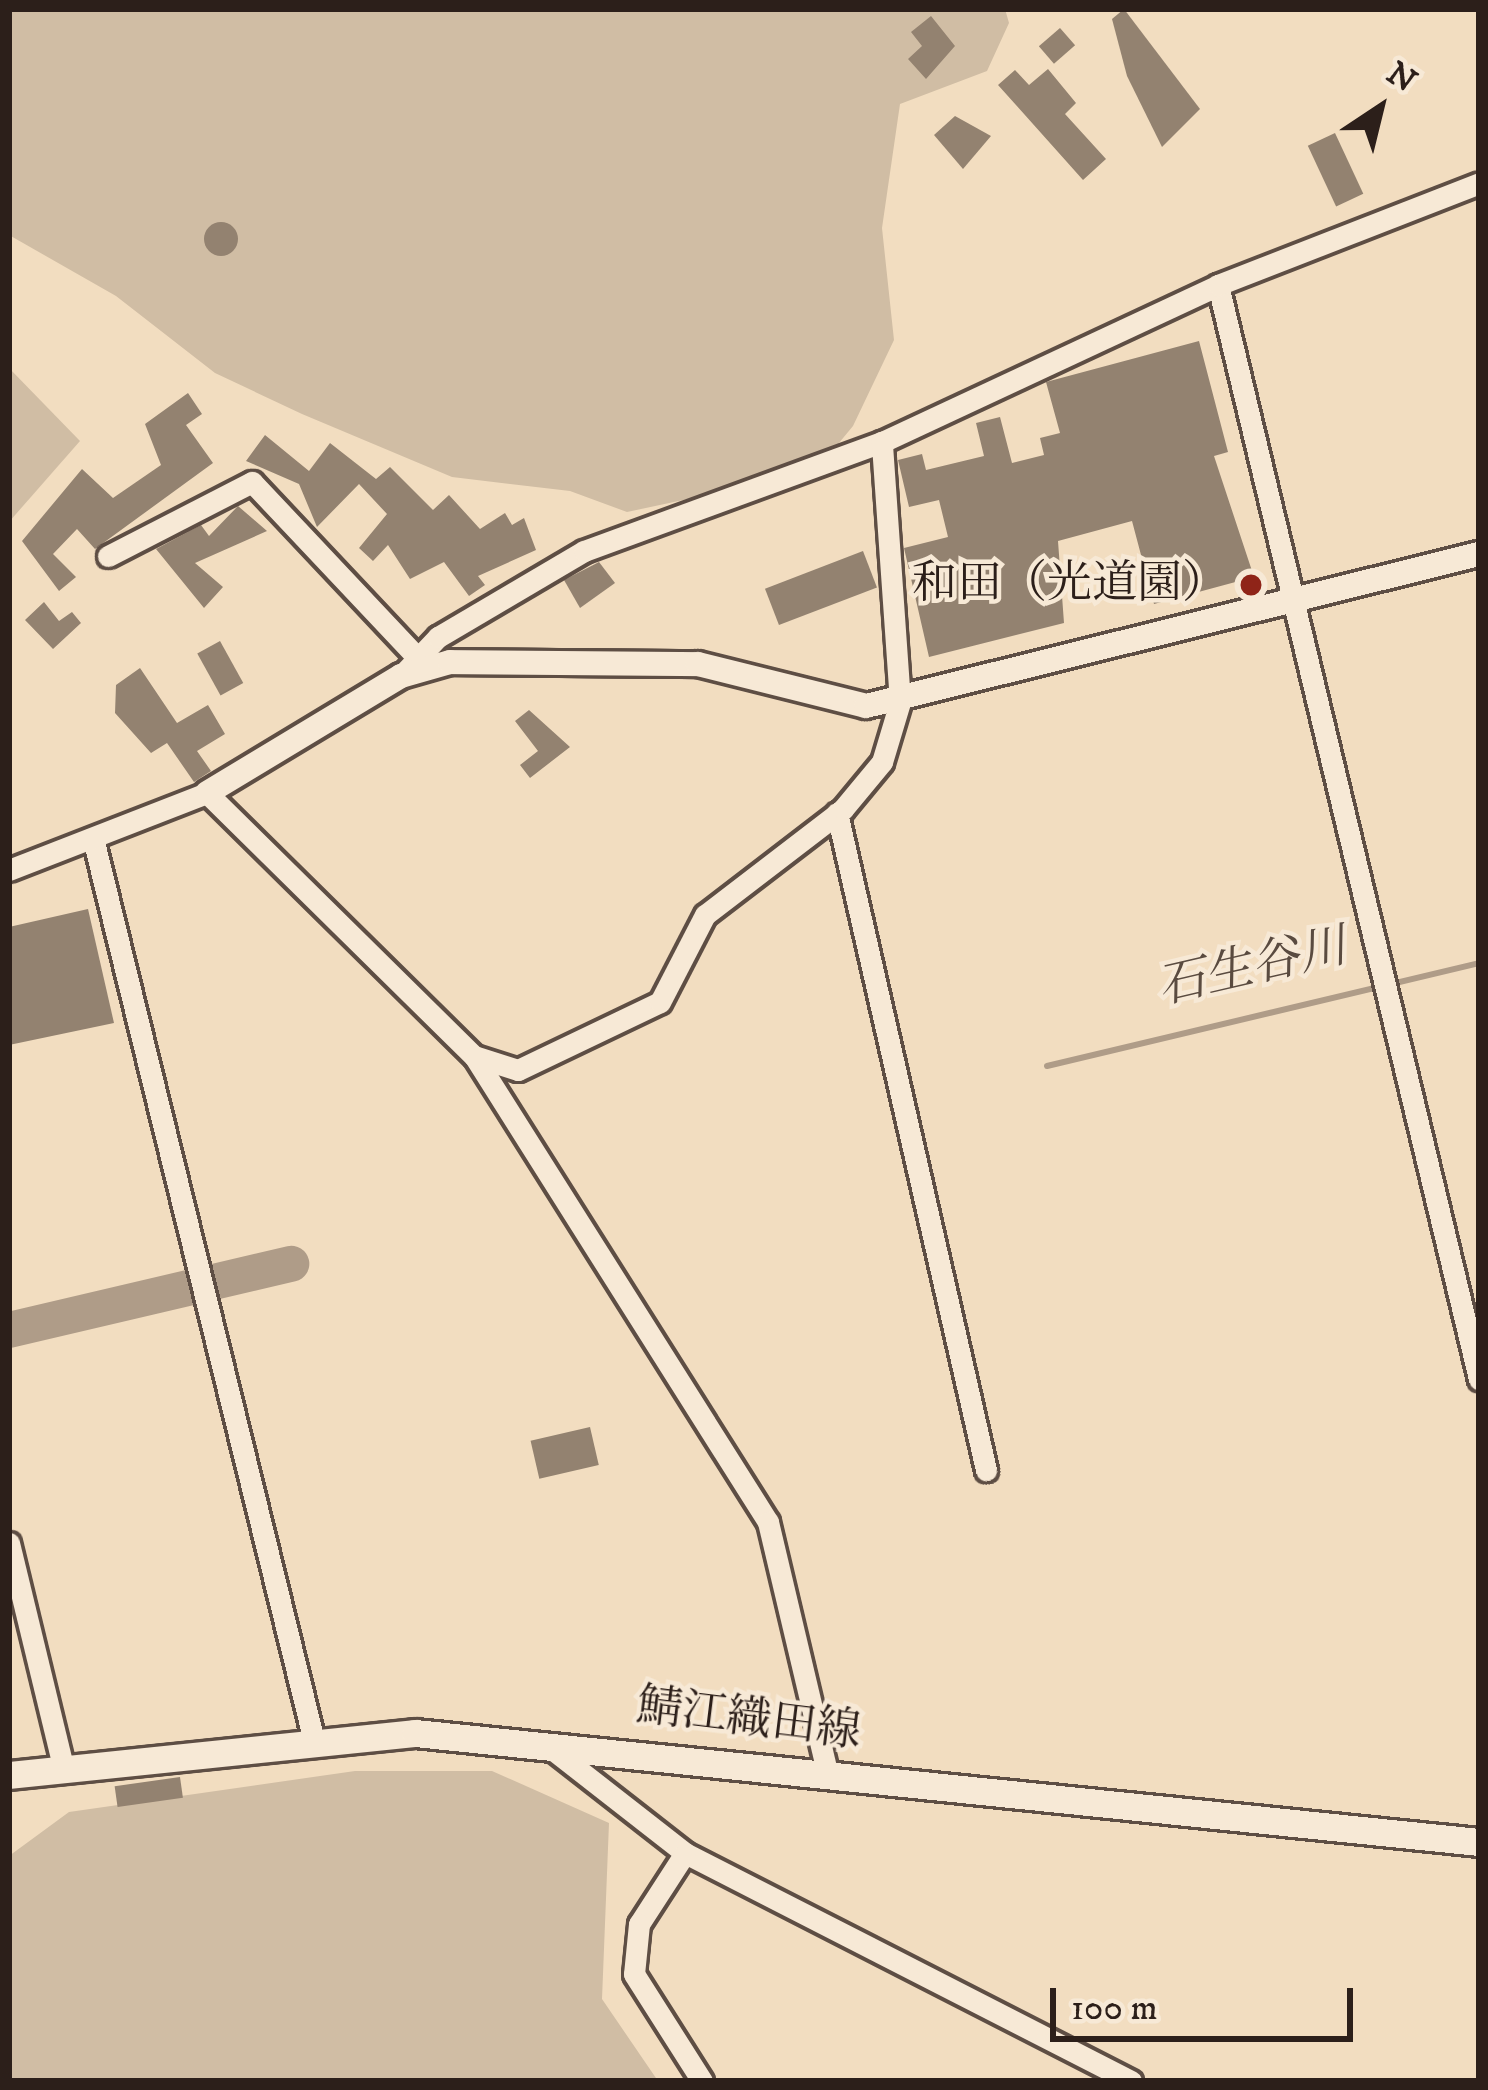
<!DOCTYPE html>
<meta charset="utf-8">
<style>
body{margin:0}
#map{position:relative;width:1488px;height:2090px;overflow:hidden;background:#f2ddc0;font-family:"IM FELL DW Pica","Noto Serif JP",serif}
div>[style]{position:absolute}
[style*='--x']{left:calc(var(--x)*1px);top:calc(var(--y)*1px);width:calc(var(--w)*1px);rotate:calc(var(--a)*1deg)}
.green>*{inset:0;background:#d0bda4}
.stream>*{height:6px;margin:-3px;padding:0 3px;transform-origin:3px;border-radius:3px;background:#af9c88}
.river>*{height:36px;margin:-18px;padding:0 18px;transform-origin:18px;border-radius:18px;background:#af9c88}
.building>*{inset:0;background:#938270;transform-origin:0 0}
.round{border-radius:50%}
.roads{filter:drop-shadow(3px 0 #5e4e44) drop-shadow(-3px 0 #5e4e44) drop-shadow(0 3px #5e4e44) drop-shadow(0 -3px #5e4e44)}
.minor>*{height:21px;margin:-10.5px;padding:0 10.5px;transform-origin:10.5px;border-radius:10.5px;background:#f7e9d6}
.tertiary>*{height:24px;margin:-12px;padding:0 12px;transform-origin:12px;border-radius:12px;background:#f7e9d6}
.secondary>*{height:27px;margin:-13.5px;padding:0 13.5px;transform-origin:13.5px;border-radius:13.5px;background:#f7e9d6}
.dots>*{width:33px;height:33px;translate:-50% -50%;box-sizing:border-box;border:6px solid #f7e9d6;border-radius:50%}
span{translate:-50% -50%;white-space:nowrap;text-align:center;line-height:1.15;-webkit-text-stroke:9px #f7e9d6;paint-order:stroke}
.poi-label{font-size:45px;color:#2c1f1a}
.right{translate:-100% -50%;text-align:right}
.street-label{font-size:45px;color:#2c1f1a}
.water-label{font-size:48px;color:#5a4b40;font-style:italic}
.frame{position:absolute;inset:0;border:12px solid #2c1f1a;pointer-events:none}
.north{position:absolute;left:1320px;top:48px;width:120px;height:120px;-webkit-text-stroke:9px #f7e9d6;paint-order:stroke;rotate:35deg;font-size:33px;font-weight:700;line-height:48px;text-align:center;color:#2c1f1a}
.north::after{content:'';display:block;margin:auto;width:42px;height:54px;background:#2c1f1a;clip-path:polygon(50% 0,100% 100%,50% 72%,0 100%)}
.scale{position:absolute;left:1050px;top:1988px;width:303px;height:54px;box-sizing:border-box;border:6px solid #2c1f1a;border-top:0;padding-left:15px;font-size:36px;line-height:42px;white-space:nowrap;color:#2c1f1a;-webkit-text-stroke:9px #f7e9d6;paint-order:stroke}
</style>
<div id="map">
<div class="green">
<div style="clip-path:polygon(9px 9px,1005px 9px,1009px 23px,987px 71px,900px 104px,882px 228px,894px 340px,853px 426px,815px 472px,627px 512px,570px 491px,452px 477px,302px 414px,215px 373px,116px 296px,9px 235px)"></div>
<div style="clip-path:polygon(9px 368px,80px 441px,9px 522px)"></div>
<div style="clip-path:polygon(355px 1771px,492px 1771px,609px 1823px,602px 1999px,658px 2081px,9px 2081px,9px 1856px,69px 1812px)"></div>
</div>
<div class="stream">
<div style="--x:1047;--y:1066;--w:444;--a:-13.4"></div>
</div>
<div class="river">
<div style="--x:9;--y:1330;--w:290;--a:-13.2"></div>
</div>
<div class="building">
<div style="clip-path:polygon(1124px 9px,1200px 109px,1162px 147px,1127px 76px,1112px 19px)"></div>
<div style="clip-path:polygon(931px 16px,955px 46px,926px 79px,908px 59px,922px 46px,911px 32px)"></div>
<div style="left:1060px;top:28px;width:23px;height:28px;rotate:49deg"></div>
<div style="clip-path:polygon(1048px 69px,1076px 103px,1065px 114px,1106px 159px,1083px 180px,998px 85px,1015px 70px,1029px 85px)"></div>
<div style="clip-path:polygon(955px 116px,991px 136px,963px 169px,934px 135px)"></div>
<div style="left:1335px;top:133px;width:67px;height:30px;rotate:65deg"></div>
<div class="round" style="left:204px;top:222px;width:34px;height:34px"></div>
<div style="clip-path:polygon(1199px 341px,1228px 452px,1214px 456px,1254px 577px,1154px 604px,1132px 521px,1058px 541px,1064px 623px,929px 657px,904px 548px,948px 537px,939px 500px,909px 507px,898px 460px,922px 454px,926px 470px,984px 456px,976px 423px,1000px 417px,1012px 463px,1044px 455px,1040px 438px,1060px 433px,1046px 382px)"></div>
<div style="clip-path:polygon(188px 393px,202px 414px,186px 425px,213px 463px,95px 549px,77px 529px,53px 554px,76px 577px,59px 591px,22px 541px,82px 469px,113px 498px,161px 465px,145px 424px)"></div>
<div style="clip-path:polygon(265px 435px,309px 471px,330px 443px,376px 479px,390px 467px,433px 510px,449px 495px,480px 529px,505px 513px,512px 525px,524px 518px,536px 550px,478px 576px,485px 585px,469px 596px,444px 562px,410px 579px,388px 545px,373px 561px,359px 548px,387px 514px,359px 484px,317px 527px,299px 484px,246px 461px)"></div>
<div style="clip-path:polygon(238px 506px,267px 531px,195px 563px,223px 587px,204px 608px,156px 549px,201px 525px,209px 536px)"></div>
<div style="left:863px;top:551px;width:39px;height:105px;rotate:69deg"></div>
<div style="clip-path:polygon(599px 562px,615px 583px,580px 608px,564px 580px)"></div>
<div style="clip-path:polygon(44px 602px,59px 621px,72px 612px,81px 623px,53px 649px,25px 620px)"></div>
<div style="left:220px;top:641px;width:48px;height:26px;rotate:61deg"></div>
<div style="clip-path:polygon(140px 668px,177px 723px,208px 705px,225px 734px,197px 751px,211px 771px,194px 782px,167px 743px,151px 753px,115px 713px,116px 685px)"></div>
<div style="clip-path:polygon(529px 710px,570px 747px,530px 778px,520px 765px,538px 751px,515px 721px)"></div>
<div style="clip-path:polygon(88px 909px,114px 1023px,9px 1045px,9px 927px)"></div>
<div style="left:590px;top:1427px;width:39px;height:61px;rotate:77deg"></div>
<div style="left:180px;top:1777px;width:21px;height:66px;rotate:82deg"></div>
</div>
<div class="roads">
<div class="minor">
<div style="--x:1218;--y:285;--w:1125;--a:76.58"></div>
<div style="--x:108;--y:556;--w:162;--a:-27.2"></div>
<div style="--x:252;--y:482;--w:238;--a:46.7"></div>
<div style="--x:401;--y:676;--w:54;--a:-46.5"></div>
<div style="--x:438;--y:637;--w:169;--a:-30.5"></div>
<div style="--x:584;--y:551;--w:317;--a:-20.1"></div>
<div style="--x:882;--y:442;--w:371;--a:-25"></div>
<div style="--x:1218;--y:285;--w:280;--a:-21.3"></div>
<div style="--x:837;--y:813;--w:674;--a:77.22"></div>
<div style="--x:93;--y:838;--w:930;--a:76.25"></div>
<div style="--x:9;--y:870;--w:212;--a:-21.3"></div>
<div style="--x:207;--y:793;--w:375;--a:44.6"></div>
<div style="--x:474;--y:1056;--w:551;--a:57.75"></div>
<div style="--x:768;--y:1522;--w:257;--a:76.7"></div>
<div style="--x:474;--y:1056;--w:46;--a:17.7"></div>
<div style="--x:518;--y:1070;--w:157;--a:-25.6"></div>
<div style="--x:660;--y:1002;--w:98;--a:-62.7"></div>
<div style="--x:705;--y:915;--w:174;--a:-37.5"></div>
<div style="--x:843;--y:809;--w:61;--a:-50.3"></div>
<div style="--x:882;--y:762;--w:63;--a:-73.3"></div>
<div style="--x:900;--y:702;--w:261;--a:-94"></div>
<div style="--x:9;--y:1543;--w:234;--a:76.4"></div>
<div style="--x:548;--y:1746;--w:174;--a:38"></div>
<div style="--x:685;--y:1853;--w:501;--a:27.08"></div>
<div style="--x:685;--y:1853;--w:85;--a:122.9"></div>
<div style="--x:639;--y:1924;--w:50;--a:95.7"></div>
<div style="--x:634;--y:1974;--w:127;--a:57.6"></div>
</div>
<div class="tertiary">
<div style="--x:207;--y:793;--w:227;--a:-31.1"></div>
<div style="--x:401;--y:676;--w:51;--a:-15.9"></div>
<div style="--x:450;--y:662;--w:248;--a:0.5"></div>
<div style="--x:698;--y:664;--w:173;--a:14"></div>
<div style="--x:866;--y:706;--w:632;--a:-13.93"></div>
</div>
<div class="secondary">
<div style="--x:9;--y:1775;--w:408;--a:-5.9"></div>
<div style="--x:415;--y:1733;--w:1070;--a:5.85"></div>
</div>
</div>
<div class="dots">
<div style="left:1251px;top:585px;background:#8f2418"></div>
</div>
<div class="poi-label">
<span class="right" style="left:1227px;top:585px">和田（光道園）</span>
</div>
<div class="street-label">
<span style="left:749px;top:1720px;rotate:7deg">鯖江織田線</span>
</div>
<div class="water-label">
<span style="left:1252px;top:968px;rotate:-13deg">石生谷川</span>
</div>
<div class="frame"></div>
<div class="north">N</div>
<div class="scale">100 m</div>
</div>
